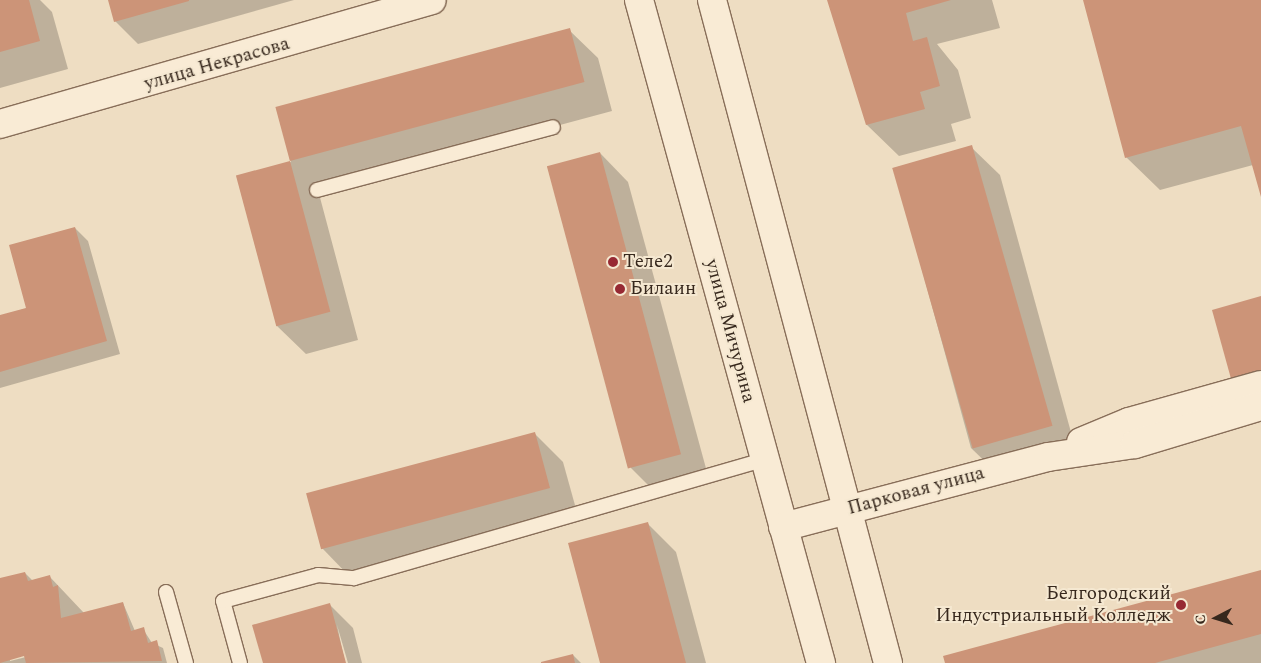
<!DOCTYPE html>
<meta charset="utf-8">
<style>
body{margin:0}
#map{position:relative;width:1261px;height:663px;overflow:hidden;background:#eeddc2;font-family:Spectral,serif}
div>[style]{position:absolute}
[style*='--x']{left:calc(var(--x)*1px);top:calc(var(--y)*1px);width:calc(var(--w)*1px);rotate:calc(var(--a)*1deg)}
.shadow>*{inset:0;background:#0003}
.building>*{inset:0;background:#cc9478;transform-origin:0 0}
.roads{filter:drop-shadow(1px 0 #886e59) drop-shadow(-1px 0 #886e59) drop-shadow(0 1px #886e59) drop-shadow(0 -1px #886e59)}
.lane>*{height:14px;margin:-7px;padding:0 7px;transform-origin:7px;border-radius:7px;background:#f9ebd5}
.street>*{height:28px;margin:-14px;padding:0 14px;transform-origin:14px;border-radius:14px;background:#f9ebd5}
.dots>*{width:14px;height:14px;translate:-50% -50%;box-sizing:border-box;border:2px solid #f5e8d1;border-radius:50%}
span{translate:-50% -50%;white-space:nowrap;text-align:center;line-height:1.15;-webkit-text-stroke:4px #f5e8d1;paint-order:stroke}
.street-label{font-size:19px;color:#37281d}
.poi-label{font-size:19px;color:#37281d}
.left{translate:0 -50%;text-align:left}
.right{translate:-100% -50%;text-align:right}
.north{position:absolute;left:1191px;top:593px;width:50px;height:50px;-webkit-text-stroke:4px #f5e8d1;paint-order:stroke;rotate:265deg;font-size:14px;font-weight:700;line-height:20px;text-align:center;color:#37281d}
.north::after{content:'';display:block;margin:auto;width:18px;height:22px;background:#37281d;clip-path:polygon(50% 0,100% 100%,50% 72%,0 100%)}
</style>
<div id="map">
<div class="shadow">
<div style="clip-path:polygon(0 0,40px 0,52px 12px,68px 69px,0 88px)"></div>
<div style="clip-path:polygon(109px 0,294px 0,138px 44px,115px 21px)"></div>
<div style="clip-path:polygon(828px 0,992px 0,1000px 28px,937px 44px,958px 70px,971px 118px,951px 124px,956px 141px,899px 156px,867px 125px)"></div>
<div style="clip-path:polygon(1084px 0,1261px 0,1261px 195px,1253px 165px,1160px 190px,1126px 157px)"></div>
<div style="clip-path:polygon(569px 30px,598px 58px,612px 111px,318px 190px,358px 340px,306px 354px,277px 326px,237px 177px,291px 162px,277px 108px)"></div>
<div style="clip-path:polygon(971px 147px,1000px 175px,1077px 454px,1000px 476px,971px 448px,894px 168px)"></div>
<div style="clip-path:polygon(600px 153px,628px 182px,710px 483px,659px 496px,631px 468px)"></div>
<div style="clip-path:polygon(75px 228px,88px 241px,120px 354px,0 388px,0 316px,28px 308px)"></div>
<div style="clip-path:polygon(535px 434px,563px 462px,578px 516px,350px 577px,322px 548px)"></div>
<div style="clip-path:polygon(647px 523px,676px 552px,706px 663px,602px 663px)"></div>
<div style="clip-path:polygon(1261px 571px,1261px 663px,946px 663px)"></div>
<div style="clip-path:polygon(evenodd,25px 573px,33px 581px,50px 577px,84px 613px,123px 603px,135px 631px,143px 629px,152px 643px,163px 648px,167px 663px,0 663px,0 580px,25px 573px,30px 653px,30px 656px,10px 661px,10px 659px,30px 653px)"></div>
<div style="clip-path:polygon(330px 605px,353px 628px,362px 663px,348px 663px,337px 625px,345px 663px,264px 663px)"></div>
<div style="clip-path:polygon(573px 655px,581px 663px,543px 663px)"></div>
</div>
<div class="building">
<div style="clip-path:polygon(0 0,29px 0,40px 41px,0 52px)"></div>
<div style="clip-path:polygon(108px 0,189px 0,189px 1px,114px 22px)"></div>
<div style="clip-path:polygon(827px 0,951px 0,906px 13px,913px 41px,927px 37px,940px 86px,920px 92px,925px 109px,866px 125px)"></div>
<div style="clip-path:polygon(1083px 0,1261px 0,1261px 197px,1241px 126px,1125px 158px)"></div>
<div style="left:570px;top:28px;width:56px;height:305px;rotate:75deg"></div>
<div style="left:972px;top:145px;width:292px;height:83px;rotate:74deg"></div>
<div style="left:600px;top:152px;width:313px;height:55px;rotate:75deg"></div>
<div style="left:290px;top:161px;width:156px;height:56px;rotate:75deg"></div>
<div style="clip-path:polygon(75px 227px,107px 341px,0 372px,0 315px,26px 308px,9px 245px)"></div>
<div style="clip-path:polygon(1261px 296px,1261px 378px,1233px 386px,1212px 310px)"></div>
<div style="left:535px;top:432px;width:58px;height:237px;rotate:75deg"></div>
<div style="clip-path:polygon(648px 522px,686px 663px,600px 663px,568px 543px)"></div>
<div style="clip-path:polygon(1261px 570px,1261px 634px,1155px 663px,945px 663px,943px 656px)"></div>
<div style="clip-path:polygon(25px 572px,28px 581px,50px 575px,53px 587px,58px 585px,61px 618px,123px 602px,131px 631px,144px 627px,148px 643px,157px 640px,162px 661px,26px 663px,24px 656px,0 663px,0 578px)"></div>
<div style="clip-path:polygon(330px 603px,346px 663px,263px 663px,252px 625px)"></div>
<div style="clip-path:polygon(573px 654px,575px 663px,541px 663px,541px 662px)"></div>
</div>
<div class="roads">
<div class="lane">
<div style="--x:317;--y:190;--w:244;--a:-14.9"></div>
<div style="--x:166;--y:592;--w:74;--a:74.3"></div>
<div style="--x:240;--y:663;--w:64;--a:-105.3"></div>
<div style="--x:223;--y:601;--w:98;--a:-15.3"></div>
<div style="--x:318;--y:575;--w:36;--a:5"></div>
<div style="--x:354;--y:578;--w:428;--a:-16.1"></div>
</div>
<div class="street">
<div style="--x:639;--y:0;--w:688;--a:74.65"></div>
<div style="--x:712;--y:0;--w:686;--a:75.13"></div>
<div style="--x:0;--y:124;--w:449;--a:-16"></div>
<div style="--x:1081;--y:442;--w:52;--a:-22.6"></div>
<div style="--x:1129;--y:422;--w:137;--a:-15.7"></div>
<div style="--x:783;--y:527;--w:274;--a:-14.8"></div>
<div style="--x:1048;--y:457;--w:88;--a:-8.5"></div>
<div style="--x:1135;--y:444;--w:132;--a:-16.8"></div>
</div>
</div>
<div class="dots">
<div style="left:613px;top:262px;background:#972933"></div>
<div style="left:620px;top:289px;background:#972933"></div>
<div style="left:1181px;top:605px;background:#972933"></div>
</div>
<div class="street-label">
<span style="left:217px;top:64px;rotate:-16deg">улица Некрасова</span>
<span style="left:730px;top:331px;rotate:75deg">улица Мичурина</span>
<span style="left:916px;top:491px;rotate:-15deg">Парковая улица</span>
</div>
<div class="poi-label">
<span class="left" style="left:623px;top:262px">Теле2</span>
<span class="left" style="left:630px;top:289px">Билаин</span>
<span class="right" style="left:1171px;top:605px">Белгородский<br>Индустриальный Колледж</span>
</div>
<div class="north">С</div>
</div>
